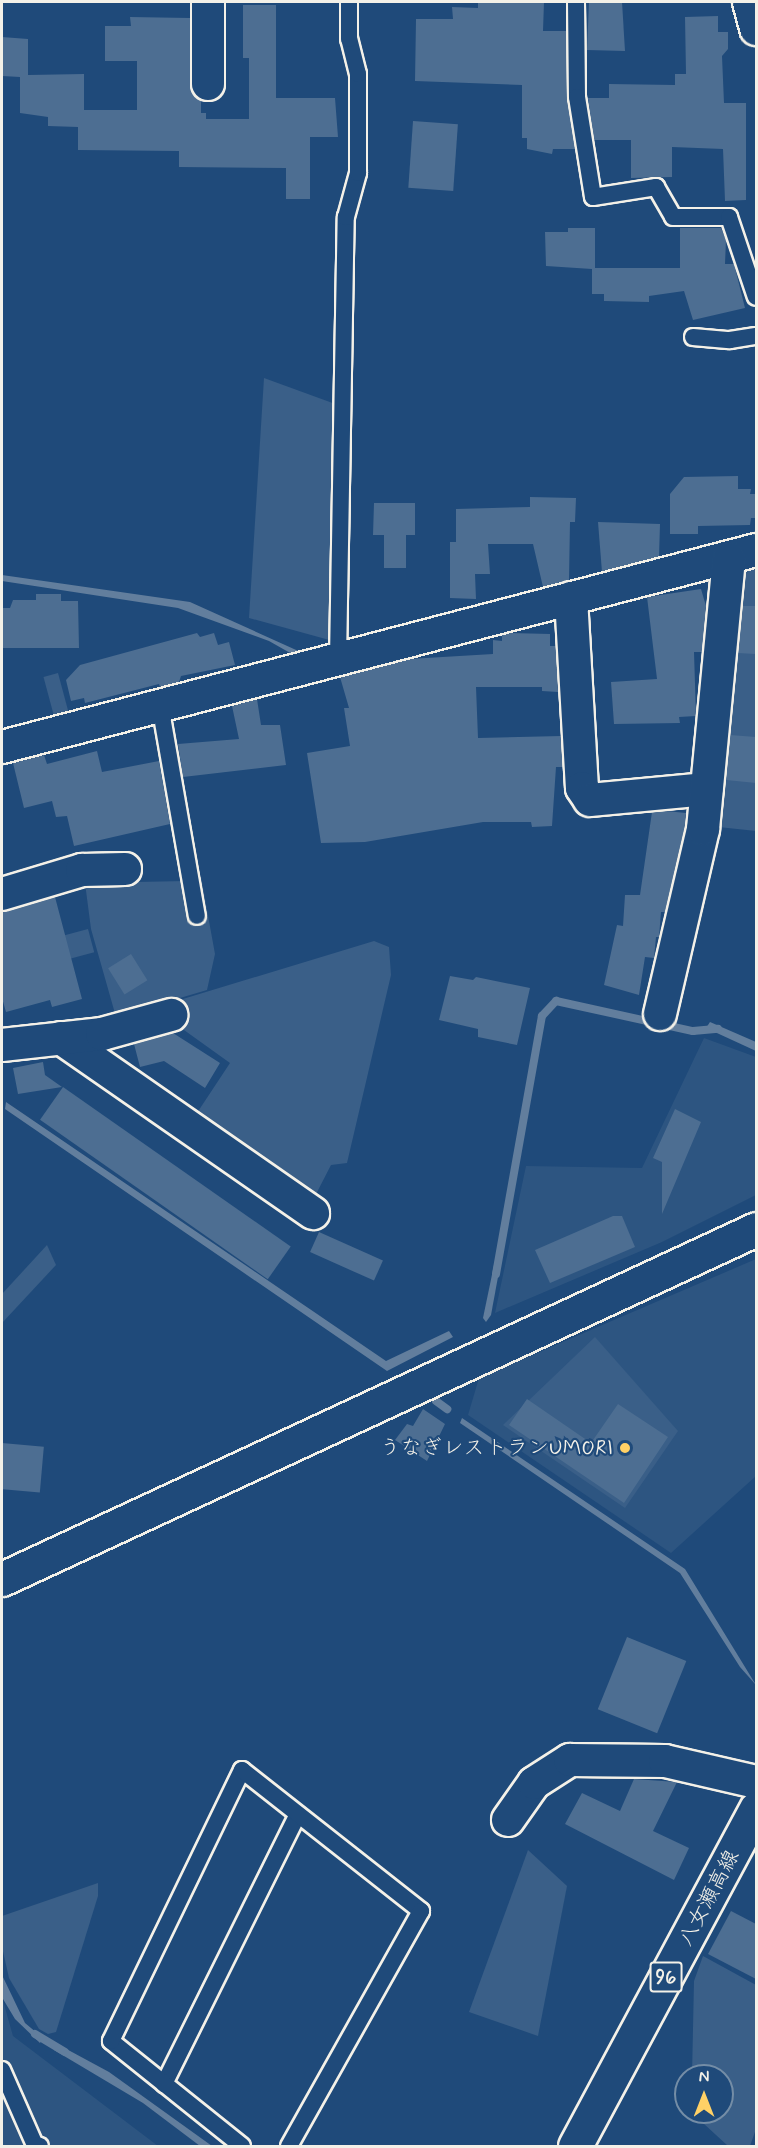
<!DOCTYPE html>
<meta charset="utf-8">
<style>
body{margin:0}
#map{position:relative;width:758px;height:2148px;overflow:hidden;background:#1f4a7a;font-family:Mynerve,"Klee One",sans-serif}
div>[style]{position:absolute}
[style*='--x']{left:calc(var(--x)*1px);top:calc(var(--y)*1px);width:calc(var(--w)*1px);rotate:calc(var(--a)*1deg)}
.built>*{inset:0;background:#2d5581}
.green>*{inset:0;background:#3a5f88;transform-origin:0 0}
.water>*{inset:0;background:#627e9d}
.stream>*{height:8px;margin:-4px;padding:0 4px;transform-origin:4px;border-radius:4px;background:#627e9d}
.building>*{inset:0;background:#4d6e92;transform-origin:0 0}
.roads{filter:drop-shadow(2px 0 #f4f1e8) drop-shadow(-2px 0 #f4f1e8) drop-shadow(0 2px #f4f1e8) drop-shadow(0 -2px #f4f1e8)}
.lane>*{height:16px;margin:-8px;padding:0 8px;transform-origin:8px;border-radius:8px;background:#1f4a7a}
.street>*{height:32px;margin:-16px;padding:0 16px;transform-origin:16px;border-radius:16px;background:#1f4a7a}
.secondary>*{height:33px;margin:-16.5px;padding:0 16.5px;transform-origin:16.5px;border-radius:16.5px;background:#1f4a7a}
.primary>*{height:33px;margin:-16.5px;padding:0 16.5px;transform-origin:16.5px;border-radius:16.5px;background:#1f4a7a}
.dots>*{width:16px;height:16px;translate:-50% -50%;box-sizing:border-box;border:3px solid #1f4a7a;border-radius:50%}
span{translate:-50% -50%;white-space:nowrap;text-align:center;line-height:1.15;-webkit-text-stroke:4.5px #1f4a7a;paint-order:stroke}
.shield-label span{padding:2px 4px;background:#1f4a7a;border:2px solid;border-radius:4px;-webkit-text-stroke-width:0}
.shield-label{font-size:20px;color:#f4f1e8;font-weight:700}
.poi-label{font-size:21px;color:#f4f1e8}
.right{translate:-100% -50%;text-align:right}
.street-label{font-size:21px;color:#f4f1e8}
.frame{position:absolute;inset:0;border:3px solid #f4f1e8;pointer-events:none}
.north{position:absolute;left:674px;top:2064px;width:60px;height:60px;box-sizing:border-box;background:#1f4a7a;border:2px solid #748da6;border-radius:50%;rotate:0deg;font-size:16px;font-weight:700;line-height:24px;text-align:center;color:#f4f1e8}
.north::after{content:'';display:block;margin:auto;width:21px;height:27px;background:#ffd166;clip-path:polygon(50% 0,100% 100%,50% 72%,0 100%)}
</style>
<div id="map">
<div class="built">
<div style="clip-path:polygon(704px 1038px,756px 1057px,756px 1195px,662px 1242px,495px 1313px,526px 1166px,642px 1168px)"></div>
<div style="clip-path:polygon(756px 1259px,756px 1476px,671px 1553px,468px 1415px,479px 1378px)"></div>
<div style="clip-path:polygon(2px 1997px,13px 2036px,158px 2146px,2px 2146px)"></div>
</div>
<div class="green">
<div style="clip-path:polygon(264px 378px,338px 405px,333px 641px,249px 618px)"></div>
<div style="clip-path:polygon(756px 560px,756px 831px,709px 826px,735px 566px)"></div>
<div style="left:58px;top:673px;width:50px;height:15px;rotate:75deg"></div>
<div style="clip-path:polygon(201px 877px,215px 954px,207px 990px,116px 1017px,91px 929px,85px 883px,186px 881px)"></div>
<div style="left:88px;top:929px;width:24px;height:54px;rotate:75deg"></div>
<div style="clip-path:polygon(374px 941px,389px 947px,391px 975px,347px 1163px,331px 1165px,313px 1200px,193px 1119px,230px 1063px,177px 1025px,173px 1002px)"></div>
<div style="clip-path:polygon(47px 1245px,56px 1265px,2px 1323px,2px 1294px)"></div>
<div style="clip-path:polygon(595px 1337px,678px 1431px,625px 1508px,503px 1425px)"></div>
<div style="clip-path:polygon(528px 1850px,567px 1886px,538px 2036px,469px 2012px)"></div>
<div style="clip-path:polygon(98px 1883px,98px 1896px,56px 2032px,48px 2034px,39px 2029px,9px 1978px,2px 1947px,2px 1916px)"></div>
<div style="clip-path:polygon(703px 1956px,756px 1985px,756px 2129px,750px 2146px,728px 2146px,691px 2112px,722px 2112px,722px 2076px,692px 2076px,694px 1981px)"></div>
</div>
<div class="water">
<div style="clip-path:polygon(2px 575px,190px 602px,305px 654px,299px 658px,269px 641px,178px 608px,2px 581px)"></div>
<div style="clip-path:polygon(710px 1022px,756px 1042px,756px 1051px,706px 1028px)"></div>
<div style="clip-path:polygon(6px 1102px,386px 1361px,449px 1331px,453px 1337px,387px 1371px,5px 1109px)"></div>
<div style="clip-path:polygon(494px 1265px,500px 1266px,491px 1315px,486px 1322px,483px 1318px)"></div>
<div style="clip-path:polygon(462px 1418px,685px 1569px,756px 1685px,740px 1667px,680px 1573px,460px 1423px)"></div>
<div style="clip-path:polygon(2px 1975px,25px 2023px,43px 2038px,40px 2043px,15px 2019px,3px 1999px)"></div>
<div style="clip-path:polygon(59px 2045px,109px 2072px,212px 2146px,200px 2146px,143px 2103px,54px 2050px)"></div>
</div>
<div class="stream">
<div style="--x:496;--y:1274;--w:262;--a:-79.9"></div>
<div style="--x:542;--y:1016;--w:21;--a:-47"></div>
<div style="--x:556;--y:1001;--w:140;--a:12.4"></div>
<div style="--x:693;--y:1031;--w:25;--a:-5"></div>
<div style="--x:436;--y:1401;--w:14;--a:36"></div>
<div style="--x:35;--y:2034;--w:35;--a:31"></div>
</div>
<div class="building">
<div style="clip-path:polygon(478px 2px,544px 2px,543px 31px,566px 31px,567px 97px,575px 149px,553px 149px,552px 154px,527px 149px,527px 138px,522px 138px,522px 85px,415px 81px,416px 19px,453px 19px,452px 7px,478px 8px)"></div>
<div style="clip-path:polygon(589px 2px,622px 2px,625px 51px,587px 50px)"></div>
<div style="clip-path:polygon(243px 5px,276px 5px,276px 98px,335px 98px,338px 137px,310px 137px,310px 199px,286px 199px,286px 168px,179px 167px,179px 151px,78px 150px,78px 127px,48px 126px,48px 117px,20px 113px,20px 77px,2px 76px,2px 37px,28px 39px,28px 75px,84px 74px,84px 110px,137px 110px,137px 61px,105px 61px,105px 26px,131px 26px,130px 17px,190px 18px,190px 84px,193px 93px,201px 100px,201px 113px,206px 113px,206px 119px,249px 119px,249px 58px,243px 58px)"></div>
<div style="clip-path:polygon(718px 16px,718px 32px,728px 32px,728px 49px,722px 56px,724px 103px,746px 103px,746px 200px,725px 201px,723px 149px,672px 147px,672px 177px,631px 178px,631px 140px,594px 140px,588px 98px,609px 98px,609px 84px,675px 85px,675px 74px,686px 74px,685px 17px)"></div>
<div style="left:413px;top:121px;width:45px;height:67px;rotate:4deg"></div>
<div style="clip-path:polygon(568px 228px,595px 228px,595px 268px,680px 268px,680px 228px,721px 228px,726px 240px,725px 264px,734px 264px,745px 308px,693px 320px,684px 291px,649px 296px,649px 302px,604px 301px,604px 294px,592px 294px,592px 269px,546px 266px,545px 232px,568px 232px)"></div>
<div style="clip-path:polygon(738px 476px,738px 489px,751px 489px,750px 494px,756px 494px,756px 518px,751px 518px,750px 525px,698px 526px,698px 534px,670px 534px,670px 494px,684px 477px)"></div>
<div style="clip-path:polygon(530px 497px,576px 498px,575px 522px,570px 522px,569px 580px,543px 587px,533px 544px,488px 544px,490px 574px,475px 574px,476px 599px,450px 598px,450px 542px,456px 542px,456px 509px,530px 507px)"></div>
<div style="clip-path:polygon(374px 503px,415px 503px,415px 535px,406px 535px,406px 568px,384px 568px,384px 535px,373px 535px)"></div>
<div style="clip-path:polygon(598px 522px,660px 524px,659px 557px,602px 572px)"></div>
<div style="clip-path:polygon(701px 589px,706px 606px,702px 652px,694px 652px,696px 716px,679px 717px,680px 723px,614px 724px,611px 682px,657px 679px,647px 597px)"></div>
<div style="clip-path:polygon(36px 594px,61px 594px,61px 601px,78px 601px,79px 648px,2px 648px,2px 608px,10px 608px,13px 600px,36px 600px)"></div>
<div style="clip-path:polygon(742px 606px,756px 606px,755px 654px,738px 653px)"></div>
<div style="clip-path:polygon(197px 633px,200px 637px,214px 633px,218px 645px,229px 642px,235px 665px,181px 676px,179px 682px,160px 687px,159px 684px,85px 703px,84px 698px,71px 701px,66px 680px,80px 665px)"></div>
<div style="clip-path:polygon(510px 633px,550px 634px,550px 646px,556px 646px,558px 692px,542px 691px,542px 687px,476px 687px,478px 738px,561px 736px,563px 767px,556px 767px,552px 826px,532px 827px,531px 822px,483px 822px,365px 842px,321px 843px,307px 753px,350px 746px,344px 708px,349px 708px,340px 677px,409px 659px,493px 654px,493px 640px,502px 641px,502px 635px)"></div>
<div style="clip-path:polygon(257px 699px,261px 725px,280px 725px,286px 765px,183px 777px,178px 744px,239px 739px,232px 706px)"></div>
<div style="clip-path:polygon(730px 735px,756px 737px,756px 783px,726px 780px)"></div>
<div style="clip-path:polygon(97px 751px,102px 772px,159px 761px,170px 824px,74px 846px,67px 816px,56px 817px,52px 801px,24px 808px,13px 763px,44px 755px,47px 764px)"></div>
<div style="clip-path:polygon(666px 811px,686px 813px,685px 826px,665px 912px,661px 912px,659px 937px,656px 937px,654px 958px,645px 957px,639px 995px,604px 985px,617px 925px,623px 926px,625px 895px,640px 895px,652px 812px)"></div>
<div style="clip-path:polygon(55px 897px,82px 999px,52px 1007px,50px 1000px,6px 1012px,2px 998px,2px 911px)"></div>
<div style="left:131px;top:954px;width:31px;height:27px;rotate:58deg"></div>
<div style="clip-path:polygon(450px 976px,473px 980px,476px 977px,530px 988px,517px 1045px,478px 1037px,478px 1029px,439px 1020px)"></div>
<div style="clip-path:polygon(173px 1033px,220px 1063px,205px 1088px,164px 1061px,140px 1067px,134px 1044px)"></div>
<div style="clip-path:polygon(43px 1062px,45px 1075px,62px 1087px,18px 1094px,13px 1068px)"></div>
<div style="left:63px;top:1087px;width:278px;height:40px;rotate:35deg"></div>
<div style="clip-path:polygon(675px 1109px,701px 1122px,662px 1214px,662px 1162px,653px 1158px)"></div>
<div style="clip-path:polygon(613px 1216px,622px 1216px,635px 1247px,550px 1283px,535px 1250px)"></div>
<div style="left:319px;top:1232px;width:70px;height:22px;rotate:24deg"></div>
<div style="clip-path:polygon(527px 1399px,591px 1443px,618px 1404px,668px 1437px,624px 1503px,509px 1425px)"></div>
<div style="clip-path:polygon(423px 1409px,445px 1424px,427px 1461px,395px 1440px,407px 1424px,413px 1426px)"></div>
<div style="left:2px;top:1443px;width:42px;height:46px;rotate:5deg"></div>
<div style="left:627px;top:1637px;width:64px;height:78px;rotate:22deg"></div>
<div style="clip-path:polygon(634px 1779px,677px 1782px,653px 1831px,689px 1848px,674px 1880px,565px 1824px,582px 1793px,620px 1811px)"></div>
<div style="clip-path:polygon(731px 1911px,756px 1924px,756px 1979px,708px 1954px)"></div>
</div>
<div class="roads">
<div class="lane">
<div style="--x:576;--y:2;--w:95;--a:89.4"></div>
<div style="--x:577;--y:97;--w:101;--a:80.9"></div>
<div style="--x:593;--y:197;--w:64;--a:-9"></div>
<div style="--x:656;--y:187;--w:34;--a:60"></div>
<div style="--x:673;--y:217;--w:56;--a:0"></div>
<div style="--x:729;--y:217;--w:84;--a:71.4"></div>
<div style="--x:693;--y:337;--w:37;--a:5"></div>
<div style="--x:730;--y:340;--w:26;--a:-9"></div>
<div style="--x:338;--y:659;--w:442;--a:-89"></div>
<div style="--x:346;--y:217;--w:46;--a:-74.7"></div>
<div style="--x:358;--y:173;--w:99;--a:-90"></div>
<div style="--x:358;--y:74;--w:36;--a:-104"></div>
<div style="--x:349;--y:39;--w:37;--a:-90"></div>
<div style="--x:160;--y:705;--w:214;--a:80.1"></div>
<div style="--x:2;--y:2070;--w:82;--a:66.3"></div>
<div style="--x:35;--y:2145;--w:5;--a:11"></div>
<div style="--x:164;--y:2084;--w:301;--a:-63.6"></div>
<div style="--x:242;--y:2146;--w:168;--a:-141.3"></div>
<div style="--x:111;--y:2041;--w:301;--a:-64.2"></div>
<div style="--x:242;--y:1770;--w:228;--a:38.2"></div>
<div style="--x:421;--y:1911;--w:270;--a:119.3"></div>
</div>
<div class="street">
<div style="--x:208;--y:2;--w:82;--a:90"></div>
<div style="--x:749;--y:2;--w:28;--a:75"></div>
<div style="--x:571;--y:598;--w:190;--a:86.7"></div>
<div style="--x:582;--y:788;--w:14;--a:56"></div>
<div style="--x:590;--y:800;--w:117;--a:-5.4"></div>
<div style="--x:2;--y:747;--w:779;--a:-14.64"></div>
<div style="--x:2;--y:894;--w:84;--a:-16.7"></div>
<div style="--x:82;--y:870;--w:43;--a:-1.3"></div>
<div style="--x:660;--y:1014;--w:190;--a:-76.9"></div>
<div style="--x:703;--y:829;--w:272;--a:-84.5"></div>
<div style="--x:61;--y:1038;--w:307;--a:34.8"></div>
<div style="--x:2;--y:1045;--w:101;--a:-6.3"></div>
<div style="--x:102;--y:1034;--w:72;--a:-15.4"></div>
<div style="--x:508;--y:1820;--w:45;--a:-54.9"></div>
<div style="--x:534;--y:1783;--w:43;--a:-32.6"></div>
<div style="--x:570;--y:1760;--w:95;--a:0.6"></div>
<div style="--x:665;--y:1761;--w:93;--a:13"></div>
</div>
<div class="secondary">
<div style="--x:2;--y:1579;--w:831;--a:-24.9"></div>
</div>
<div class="primary">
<div style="--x:575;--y:2146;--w:383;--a:-61.8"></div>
</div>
</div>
<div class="dots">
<div style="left:625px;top:1448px;background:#ffd166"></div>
</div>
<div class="shield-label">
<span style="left:666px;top:1977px">96</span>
</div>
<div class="poi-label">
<span class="right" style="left:613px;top:1448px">うなぎレストランUMORI</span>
</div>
<div class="street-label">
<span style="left:709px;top:1898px;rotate:-62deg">八女瀬高線</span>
</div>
<div class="frame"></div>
<div class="north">N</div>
</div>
